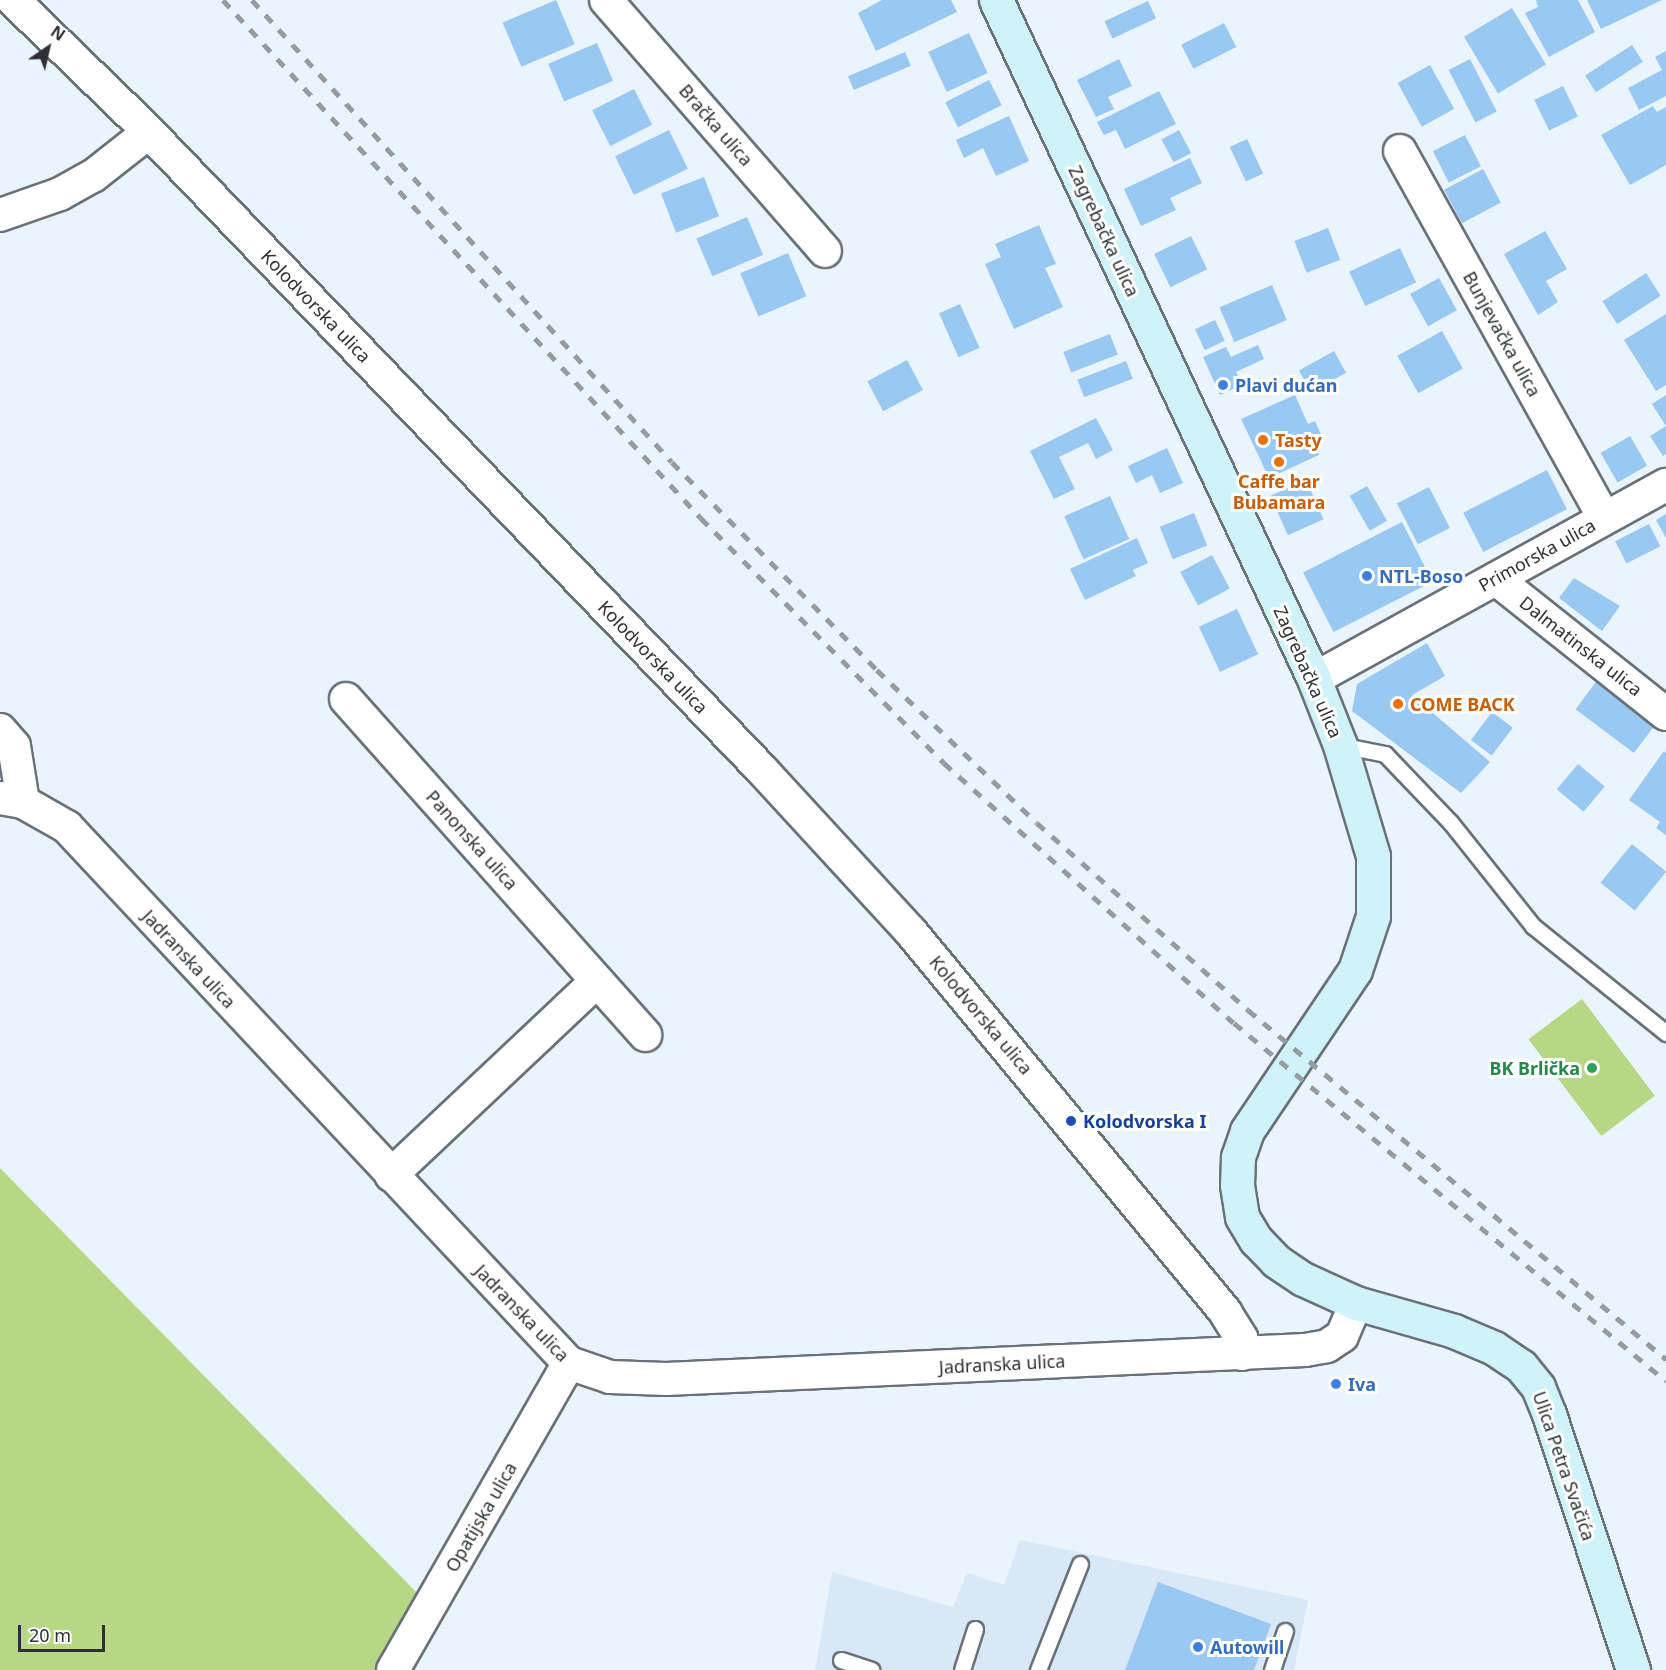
<!DOCTYPE html>
<meta charset="utf-8">
<style>
body{margin:0}
#map{position:relative;width:1666px;height:1670px;overflow:hidden;background:#eaf4fd;font-family:"Noto Sans",sans-serif}
div>[style]{position:absolute}
[style*='--x']{left:calc(var(--x)*1px);top:calc(var(--y)*1px);width:calc(var(--w)*1px);rotate:calc(var(--a)*1deg)}
.built>*{inset:0;background:#d9e8f7}
.green>*{inset:0;background:#b7d784;transform-origin:0 0}
.building>*{inset:0;background:#99c8f2;transform-origin:0 0}
.roads{filter:drop-shadow(2px 0 #697179) drop-shadow(-2px 0 #697179) drop-shadow(0 2px #697179) drop-shadow(0 -2px #697179)}
.lane>*{height:15px;margin:-7.5px;padding:0 7.5px;transform-origin:7.5px;border-radius:7.5px;background:#fff}
.street>*{height:32px;margin:-16px;padding:0 16px;transform-origin:16px;border-radius:16px;background:#fff}
.secondary>*{height:33px;margin:-16.5px;padding:0 16.5px;transform-origin:16.5px;border-radius:16.5px;background:#d0f3f9}
.rail>*{height:4.5px;margin-top:-2.25px;transform-origin:0;background:repeating-linear-gradient(90deg,#949ba1 0 10px,transparent 0 20px)}
.dots>*{width:16px;height:16px;translate:-50% -50%;box-sizing:border-box;border:3px solid #fff;border-radius:50%}
span{translate:-50% -50%;white-space:nowrap;text-align:center;line-height:1.15;-webkit-text-stroke:6px #fff;paint-order:stroke}
.street-label{font-size:18px;color:#2d3134}
.shop-label{font-size:18px;color:#366cbe;font-weight:700}
.left{translate:0 -50%;text-align:left}
.food-label{font-size:18px;color:#c56008;font-weight:700}
.leisure-label{font-size:18px;color:#27864d;font-weight:700}
.right{translate:-100% -50%;text-align:right}
.transit-label{font-size:18px;color:#164399;font-weight:700}
.north{position:absolute;left:18px;top:18px;width:60px;height:60px;-webkit-text-stroke:4px #fff;paint-order:stroke;rotate:34deg;font-size:16px;font-weight:700;line-height:24px;text-align:center;color:#2d3134}
.north::after{content:'';display:block;margin:auto;width:21px;height:27px;background:#2d3134;clip-path:polygon(50% 0,100% 100%,50% 72%,0 100%)}
.scale{position:absolute;left:18px;top:1625px;width:87px;height:27px;box-sizing:border-box;border:3px solid #2d3134;border-top:0;padding-left:8px;font-size:18px;line-height:21px;white-space:nowrap;color:#2d3134;-webkit-text-stroke:4px #fff;paint-order:stroke}
</style>
<div id="map">
<div class="built">
<div style="clip-path:polygon(1020px 1540px,1308px 1600px,1294px 1670px,815px 1670px,832px 1572px,953px 1607px,967px 1573px,1004px 1585px)"></div>
</div>
<div class="green">
<div style="left:1582px;top:999px;width:121px;height:67px;rotate:53deg"></div>
<div style="clip-path:polygon(0 1168px,422px 1598px,381px 1670px,0 1670px)"></div>
</div>
<div class="building">
<div style="left:556px;top:0;width:48px;height:58px;rotate:67deg"></div>
<div style="clip-path:polygon(882px 0,951px 0,957px 12px,876px 51px,858px 13px)"></div>
<div style="clip-path:polygon(1536px 0,1578px 0,1595px 32px,1549px 57px,1525px 13px,1538px 7px)"></div>
<div style="clip-path:polygon(1587px 0,1662px 0,1601px 29px)"></div>
<div style="left:1148px;top:1px;width:19px;height:48px;rotate:65deg"></div>
<div style="left:1512px;top:8px;width:66px;height:56px;rotate:59deg"></div>
<div style="left:1224px;top:23px;width:27px;height:48px;rotate:63deg"></div>
<div style="left:969px;top:33px;width:44px;height:45px;rotate:65deg"></div>
<div style="left:597px;top:43px;width:41px;height:53px;rotate:67deg"></div>
<div style="left:1632px;top:45px;width:20px;height:56px;rotate:57deg"></div>
<div style="clip-path:polygon(1666px 51px,1666px 96px,1639px 110px,1628px 88px,1662px 70px,1655px 57px)"></div>
<div style="left:905px;top:52px;width:15px;height:62px;rotate:67deg"></div>
<div style="clip-path:polygon(1119px 59px,1132px 86px,1108px 97px,1114px 109px,1096px 117px,1077px 80px)"></div>
<div style="left:1470px;top:59px;width:59px;height:24px;rotate:63deg"></div>
<div style="left:1430px;top:65px;width:50px;height:37px;rotate:61deg"></div>
<div style="left:989px;top:80px;width:28px;height:49px;rotate:63deg"></div>
<div style="left:1563px;top:86px;width:34px;height:32px;rotate:64deg"></div>
<div style="left:634px;top:89px;width:40px;height:47px;rotate:63deg"></div>
<div style="clip-path:polygon(1159px 91px,1176px 124px,1125px 149px,1116px 130px,1104px 135px,1097px 122px)"></div>
<div style="clip-path:polygon(1653px 106px,1657px 112px,1666px 107px,1666px 165px,1630px 185px,1601px 135px)"></div>
<div style="clip-path:polygon(1009px 116px,1029px 161px,996px 176px,983px 148px,964px 158px,956px 140px)"></div>
<div style="left:669px;top:130px;width:43px;height:60px;rotate:64deg"></div>
<div style="left:1179px;top:130px;width:26px;height:20px;rotate:62deg"></div>
<div style="left:1465px;top:135px;width:35px;height:36px;rotate:63deg"></div>
<div style="left:1247px;top:139px;width:38px;height:19px;rotate:65deg"></div>
<div style="clip-path:polygon(1190px 158px,1202px 183px,1170px 198px,1176px 210px,1141px 226px,1124px 189px)"></div>
<div style="left:1483px;top:169px;width:38px;height:44px;rotate:62deg"></div>
<div style="left:704px;top:177px;width:42px;height:46px;rotate:69deg"></div>
<div style="left:747px;top:217px;width:41px;height:55px;rotate:67deg"></div>
<div style="clip-path:polygon(1039px 225px,1056px 264px,1045px 268px,1063px 307px,1014px 329px,985px 264px,1001px 257px,995px 244px)"></div>
<div style="left:1328px;top:228px;width:34px;height:36px;rotate:69deg"></div>
<div style="clip-path:polygon(1545px 231px,1567px 269px,1546px 281px,1558px 302px,1538px 315px,1504px 254px)"></div>
<div style="left:1191px;top:236px;width:37px;height:41px;rotate:64deg"></div>
<div style="left:1400px;top:248px;width:38px;height:56px;rotate:65deg"></div>
<div style="left:788px;top:253px;width:47px;height:52px;rotate:67deg"></div>
<div style="left:1646px;top:273px;width:27px;height:52px;rotate:57deg"></div>
<div style="left:1439px;top:278px;width:37px;height:33px;rotate:61deg"></div>
<div style="left:1272px;top:285px;width:38px;height:57px;rotate:67deg"></div>
<div style="left:960px;top:304px;width:48px;height:23px;rotate:66deg"></div>
<div style="clip-path:polygon(1666px 314px,1666px 385px,1656px 391px,1624px 340px)"></div>
<div style="left:1215px;top:320px;width:23px;height:22px;rotate:65deg"></div>
<div style="left:1442px;top:331px;width:43px;height:51px;rotate:61deg"></div>
<div style="left:1110px;top:334px;width:22px;height:50px;rotate:69deg"></div>
<div style="clip-path:polygon(1258px 345px,1264px 359px,1236px 372px,1242px 385px,1220px 395px,1203px 357px,1226px 347px,1231px 357px)"></div>
<div style="left:1334px;top:351px;width:25px;height:40px;rotate:61deg"></div>
<div style="left:907px;top:360px;width:34px;height:45px;rotate:62deg"></div>
<div style="left:1126px;top:361px;width:19px;height:52px;rotate:69deg"></div>
<div style="clip-path:polygon(1295px 395px,1308px 424px,1315px 421px,1323px 439px,1314px 443px,1319px 455px,1269px 478px,1241px 419px)"></div>
<div style="clip-path:polygon(1666px 395px,1666px 454px,1663px 456px,1650px 436px,1666px 426px,1652px 404px)"></div>
<div style="clip-path:polygon(1096px 418px,1113px 450px,1096px 459px,1088px 443px,1059px 457px,1075px 489px,1054px 499px,1030px 451px)"></div>
<div style="left:1630px;top:436px;width:34px;height:34px;rotate:60deg"></div>
<div style="clip-path:polygon(1167px 448px,1183px 483px,1160px 493px,1152px 475px,1136px 483px,1128px 466px)"></div>
<div style="left:1547px;top:470px;width:44px;height:94px;rotate:63deg"></div>
<div style="left:1306px;top:480px;width:43px;height:39px;rotate:66deg"></div>
<div style="left:1367px;top:486px;width:40px;height:20px;rotate:60deg"></div>
<div style="left:1429px;top:487px;width:46px;height:36px;rotate:63deg"></div>
<div style="left:1110px;top:496px;width:47px;height:50px;rotate:66deg"></div>
<div style="left:1194px;top:513px;width:35px;height:37px;rotate:68deg"></div>
<div style="clip-path:polygon(1666px 514px,1666px 538px,1656px 520px)"></div>
<div style="left:1402px;top:522px;width:67px;height:111px;rotate:63deg"></div>
<div style="left:1649px;top:524px;width:25px;height:38px;rotate:63deg"></div>
<div style="clip-path:polygon(1137px 538px,1148px 563px,1133px 570px,1136px 576px,1085px 600px,1070px 569px)"></div>
<div style="left:1212px;top:555px;width:38px;height:36px;rotate:62deg"></div>
<div style="clip-path:polygon(1574px 578px,1620px 606px,1602px 631px,1559px 598px)"></div>
<div style="left:1237px;top:609px;width:50px;height:42px;rotate:65deg"></div>
<div style="clip-path:polygon(1427px 643px,1445px 676px,1412px 695px,1490px 762px,1461px 793px,1352px 711px,1357px 684px)"></div>
<div style="left:1596px;top:682px;width:73px;height:34px;rotate:37deg"></div>
<div style="left:1492px;top:712px;width:26px;height:35px;rotate:37deg"></div>
<div style="clip-path:polygon(1664px 751px,1666px 753px,1666px 835px,1656px 828px,1660px 822px,1629px 800px)"></div>
<div style="left:1578px;top:764px;width:35px;height:33px;rotate:40deg"></div>
<div style="left:1632px;top:844px;width:44px;height:50px;rotate:39deg"></div>
<div style="clip-path:polygon(1158px 1582px,1271px 1624px,1254px 1670px,1125px 1670px)"></div>
</div>
<div class="roads">
<div class="lane">
<div style="--x:1340;--y:745;--w:46;--a:11.3"></div>
<div style="--x:1385;--y:754;--w:95;--a:46.3"></div>
<div style="--x:1451;--y:823;--w:132;--a:51.5"></div>
<div style="--x:1533;--y:926;--w:171;--a:38.8"></div>
<div style="--x:841;--y:1660;--w:32;--a:18"></div>
<div style="--x:962;--y:1670;--w:43;--a:-72.4"></div>
<div style="--x:1038;--y:1670;--w:114;--a:-68.4"></div>
<div style="--x:1272;--y:1670;--w:41;--a:-71.6"></div>
</div>
<div class="street">
<div style="--x:13;--y:0;--w:190;--a:44.1"></div>
<div style="--x:149;--y:132;--w:886;--a:46.14"></div>
<div style="--x:763;--y:771;--w:219;--a:47.4"></div>
<div style="--x:911;--y:932;--w:493;--a:50.4"></div>
<div style="--x:1225;--y:1312;--w:31;--a:58"></div>
<div style="--x:1241;--y:1338;--w:16;--a:86"></div>
<div style="--x:606;--y:0;--w:333;--a:48.9"></div>
<div style="--x:1400;--y:151;--w:420;--a:60.9"></div>
<div style="--x:0;--y:215;--w:64;--a:-19.3"></div>
<div style="--x:60;--y:194;--w:38;--a:-29"></div>
<div style="--x:93;--y:176;--w:71;--a:-38.2"></div>
<div style="--x:1496;--y:579;--w:217;--a:38.5"></div>
<div style="--x:1314;--y:679;--w:402;--a:-28.9"></div>
<div style="--x:346;--y:699;--w:450;--a:48.3"></div>
<div style="--x:0;--y:730;--w:21;--a:49"></div>
<div style="--x:14;--y:746;--w:57;--a:80.9"></div>
<div style="--x:0;--y:798;--w:23;--a:10"></div>
<div style="--x:23;--y:802;--w:51;--a:29.6"></div>
<div style="--x:67;--y:827;--w:734;--a:46.88"></div>
<div style="--x:569;--y:1363;--w:43;--a:18.9"></div>
<div style="--x:610;--y:1377;--w:56;--a:2"></div>
<div style="--x:666;--y:1379;--w:640;--a:-2.6"></div>
<div style="--x:1305;--y:1350;--w:22;--a:-10"></div>
<div style="--x:1327;--y:1346;--w:18;--a:-34"></div>
<div style="--x:1342;--y:1336;--w:36;--a:-67"></div>
<div style="--x:391;--y:1175;--w:283;--a:-43.3"></div>
<div style="--x:393;--y:1670;--w:354;--a:-60.2"></div>
</div>
<div class="secondary">
<div style="--x:996;--y:0;--w:750;--a:64.9"></div>
<div style="--x:1314;--y:679;--w:71;--a:68.5"></div>
<div style="--x:1340;--y:745;--w:116;--a:73.4"></div>
<div style="--x:1373;--y:856;--w:60;--a:90"></div>
<div style="--x:1373;--y:916;--w:57;--a:108.4"></div>
<div style="--x:1355;--y:970;--w:194;--a:123.9"></div>
<div style="--x:1247;--y:1131;--w:28;--a:109"></div>
<div style="--x:1238;--y:1157;--w:28;--a:92"></div>
<div style="--x:1237;--y:1185;--w:32;--a:81"></div>
<div style="--x:1242;--y:1217;--w:27;--a:59"></div>
<div style="--x:1256;--y:1240;--w:29;--a:46"></div>
<div style="--x:1276;--y:1261;--w:32;--a:34"></div>
<div style="--x:1303;--y:1279;--w:58;--a:24.4"></div>
<div style="--x:1356;--y:1303;--w:102;--a:15.9"></div>
<div style="--x:1454;--y:1331;--w:43;--a:23"></div>
<div style="--x:1494;--y:1348;--w:32;--a:34"></div>
<div style="--x:1521;--y:1366;--w:27;--a:51"></div>
<div style="--x:1538;--y:1387;--w:29;--a:68"></div>
<div style="--x:1549;--y:1414;--w:269;--a:71.8"></div>
</div>
</div>
<div class="rail">
<div style="--x:223;--y:0;--w:705;--a:47.3"></div>
<div style="--x:701;--y:518;--w:345;--a:45.2"></div>
<div style="--x:944;--y:763;--w:389;--a:41.9"></div>
<div style="--x:1234;--y:1023;--w:561;--a:39.65"></div>
<div style="--x:252;--y:0;--w:624;--a:47.73"></div>
<div style="--x:672;--y:462;--w:292;--a:45.4"></div>
<div style="--x:877;--y:670;--w:221;--a:43.7"></div>
<div style="--x:1037;--y:823;--w:282;--a:41.5"></div>
<div style="--x:1248;--y:1010;--w:545;--a:39.86"></div>
</div>
<div class="dots">
<div style="left:1223px;top:385px;background:#3f7fe0"></div>
<div style="left:1263px;top:440px;background:#e8710a"></div>
<div style="left:1279px;top:462px;background:#e8710a"></div>
<div style="left:1367px;top:576px;background:#3f7fe0"></div>
<div style="left:1398px;top:704px;background:#e8710a"></div>
<div style="left:1592px;top:1068px;background:#2e9e5b"></div>
<div style="left:1071px;top:1121px;background:#1a4fb4"></div>
<div style="left:1336px;top:1384px;background:#3f7fe0"></div>
<div style="left:1198px;top:1647px;background:#3f7fe0"></div>
</div>
<div class="street-label">
<span style="left:716px;top:125px;rotate:49deg">Bračka ulica</span>
<span style="left:1104px;top:231px;rotate:65deg">Zagrebačka ulica</span>
<span style="left:316px;top:306px;rotate:46deg">Kolodvorska ulica</span>
<span style="left:1502px;top:334px;rotate:61deg">Bunjevačka ulica</span>
<span style="left:1537px;top:555px;rotate:-29deg">Primorska ulica</span>
<span style="left:1581px;top:646px;rotate:38deg">Dalmatinska ulica</span>
<span style="left:653px;top:657px;rotate:46deg">Kolodvorska ulica</span>
<span style="left:1308px;top:672px;rotate:66deg">Zagrebačka ulica</span>
<span style="left:472px;top:840px;rotate:48deg">Panonska ulica</span>
<span style="left:189px;top:959px;rotate:47deg">Jadranska ulica</span>
<span style="left:981px;top:1015px;rotate:50deg">Kolodvorska ulica</span>
<span style="left:522px;top:1313px;rotate:46deg">Jadranska ulica</span>
<span style="left:1002px;top:1364px;rotate:-3deg">Jadranska ulica</span>
<span style="left:1564px;top:1466px;rotate:71deg">Ulica Petra Svačića</span>
<span style="left:481px;top:1517px;rotate:-60deg">Opatijska ulica</span>
</div>
<div class="shop-label">
<span class="left" style="left:1235px;top:385px">Plavi dućan</span>
<span class="left" style="left:1379px;top:576px">NTL-Boso</span>
<span class="left" style="left:1348px;top:1384px">Iva</span>
<span class="left" style="left:1210px;top:1647px">Autowill</span>
</div>
<div class="food-label">
<span class="left" style="left:1275px;top:440px">Tasty</span>
<span style="left:1279px;top:492px">Caffe bar<br>Bubamara</span>
<span class="left" style="left:1410px;top:704px">COME BACK</span>
</div>
<div class="leisure-label">
<span class="right" style="left:1580px;top:1068px">BK Brlička</span>
</div>
<div class="transit-label">
<span class="left" style="left:1083px;top:1121px">Kolodvorska I</span>
</div>
<div class="north">N</div>
<div class="scale">20 m</div>
</div>
